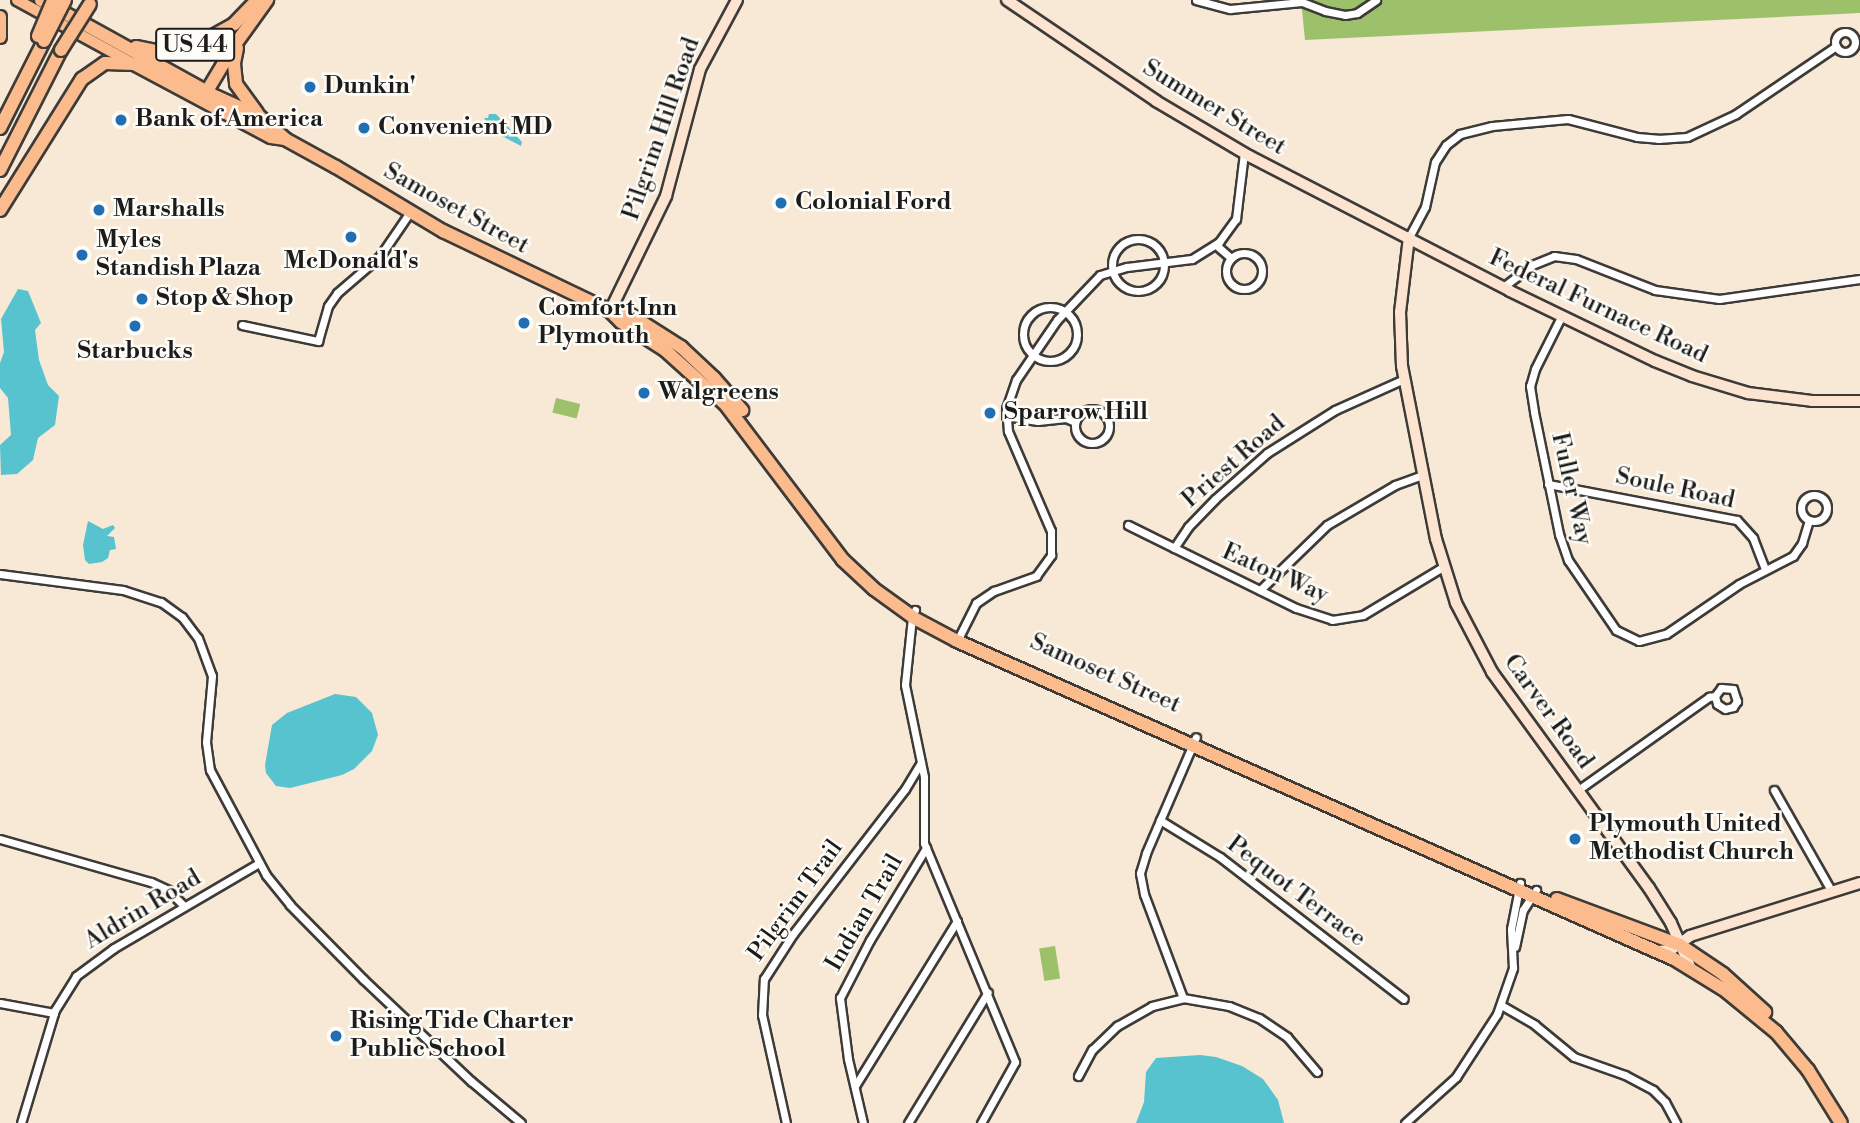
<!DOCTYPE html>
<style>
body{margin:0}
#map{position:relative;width:1860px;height:1123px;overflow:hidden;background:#f8e8d6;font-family:"Libre Bodoni",serif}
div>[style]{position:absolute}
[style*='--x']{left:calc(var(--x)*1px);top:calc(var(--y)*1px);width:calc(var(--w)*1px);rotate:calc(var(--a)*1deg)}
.green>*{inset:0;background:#9dc16b;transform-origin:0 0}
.water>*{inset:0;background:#56c3ce}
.roads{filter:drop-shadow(2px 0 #3d3b38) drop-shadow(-2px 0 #3d3b38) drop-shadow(0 2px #3d3b38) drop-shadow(0 -2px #3d3b38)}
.street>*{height:7px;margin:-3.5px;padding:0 3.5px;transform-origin:3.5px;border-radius:3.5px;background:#fff}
.street>.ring{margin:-3.5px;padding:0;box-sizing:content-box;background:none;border:7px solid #fff;border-radius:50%}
.secondary>*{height:10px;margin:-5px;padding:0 5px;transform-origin:5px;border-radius:5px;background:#fde4d1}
.primary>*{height:10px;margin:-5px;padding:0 5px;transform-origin:5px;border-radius:5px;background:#fbbb8d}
.highway>*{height:12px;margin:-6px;padding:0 6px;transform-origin:6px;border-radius:6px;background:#fbbb8d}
.bridges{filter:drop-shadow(2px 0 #3d3b38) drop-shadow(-2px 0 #3d3b38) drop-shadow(0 2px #3d3b38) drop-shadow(0 -2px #3d3b38)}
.highway-bridge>*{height:12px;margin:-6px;padding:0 6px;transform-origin:6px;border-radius:6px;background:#fbbb8d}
.dots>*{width:19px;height:19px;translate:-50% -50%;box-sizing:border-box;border:4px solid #fdfcf7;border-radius:50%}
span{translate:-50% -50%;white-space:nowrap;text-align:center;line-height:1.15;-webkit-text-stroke:5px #fdfcf7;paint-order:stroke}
.shield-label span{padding:2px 5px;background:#fdfcf7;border:2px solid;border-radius:5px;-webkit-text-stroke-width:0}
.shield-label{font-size:23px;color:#1c1c1c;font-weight:700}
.poi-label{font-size:24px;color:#1c1c1c;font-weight:700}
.left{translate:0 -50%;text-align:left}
.street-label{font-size:24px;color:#1c1c1c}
</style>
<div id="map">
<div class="green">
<div style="clip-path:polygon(1301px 0,1860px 0,1860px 13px,1305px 40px)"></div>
<div style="left:556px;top:398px;width:25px;height:15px;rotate:14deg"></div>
<div style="left:1055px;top:946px;width:33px;height:16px;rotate:81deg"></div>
</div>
<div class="water">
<div style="clip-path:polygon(489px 114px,496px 114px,522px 142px,521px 146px,492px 131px,486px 134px,484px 130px,488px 125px,484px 118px,488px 118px)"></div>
<div style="clip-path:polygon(18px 289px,28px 291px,41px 323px,35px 330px,39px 360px,48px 385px,59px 396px,55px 425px,38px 438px,33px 460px,17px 474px,1px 475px,0 445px,11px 435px,8px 398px,0 388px,0 363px,4px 352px,1px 319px)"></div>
<div style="clip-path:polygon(88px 521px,103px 529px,113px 525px,115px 528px,107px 536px,114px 537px,116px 549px,110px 550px,108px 558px,102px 562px,89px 564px,85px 560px,83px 545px)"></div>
<div style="clip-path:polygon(335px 694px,356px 697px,372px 713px,378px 735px,372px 751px,354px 769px,342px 775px,290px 788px,276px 786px,266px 773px,265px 765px,272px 725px,287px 713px)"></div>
<div style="clip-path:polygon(1200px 1055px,1216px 1057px,1242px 1066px,1263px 1079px,1278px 1100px,1284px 1123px,1136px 1123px,1144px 1102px,1146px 1072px,1156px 1058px)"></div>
</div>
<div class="roads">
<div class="street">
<div style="--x:1196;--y:0;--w:35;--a:15"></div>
<div style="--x:1230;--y:9;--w:72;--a:-5.6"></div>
<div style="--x:1302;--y:2;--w:25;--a:21"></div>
<div style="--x:1325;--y:11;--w:20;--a:11"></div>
<div style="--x:1345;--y:15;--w:12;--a:-9"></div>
<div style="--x:1357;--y:13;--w:23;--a:-34"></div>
<div class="ring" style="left:1835px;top:32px;width:13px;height:13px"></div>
<div style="--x:1409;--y:237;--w:34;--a:-62"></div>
<div style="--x:1425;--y:207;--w:46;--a:-77.5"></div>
<div style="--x:1435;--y:162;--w:20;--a:-57"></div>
<div style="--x:1446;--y:145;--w:18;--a:-38"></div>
<div style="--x:1460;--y:134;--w:33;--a:-14"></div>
<div style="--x:1492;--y:126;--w:76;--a:-5.3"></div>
<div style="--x:1568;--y:119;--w:71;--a:14.6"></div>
<div style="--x:1637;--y:137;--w:21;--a:5"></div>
<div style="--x:1658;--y:139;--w:29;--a:-4"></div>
<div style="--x:1687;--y:137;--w:54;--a:-25.1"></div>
<div style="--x:1736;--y:114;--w:121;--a:-34.2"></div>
<div class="ring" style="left:1112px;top:239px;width:45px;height:45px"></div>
<div style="--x:1216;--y:245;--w:20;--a:41"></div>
<div class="ring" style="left:1226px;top:253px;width:29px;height:29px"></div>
<div style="--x:1503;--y:287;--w:36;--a:-37"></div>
<div style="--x:1532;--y:265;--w:24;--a:-22"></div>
<div style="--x:1554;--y:256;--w:22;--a:8"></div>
<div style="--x:1576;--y:259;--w:85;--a:21.4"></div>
<div style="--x:1655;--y:290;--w:65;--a:8"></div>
<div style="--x:1719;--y:299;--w:142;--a:-8.1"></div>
<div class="ring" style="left:1023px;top:307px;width:47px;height:47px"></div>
<div style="--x:1562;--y:315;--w:60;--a:116.6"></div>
<div style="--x:1535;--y:369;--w:18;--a:106"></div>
<div style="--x:1530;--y:386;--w:26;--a:81"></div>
<div style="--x:1534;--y:412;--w:125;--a:78.4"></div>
<div style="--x:1559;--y:534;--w:28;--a:71"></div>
<div style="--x:1568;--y:560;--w:85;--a:55.6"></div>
<div style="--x:1616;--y:630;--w:25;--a:26"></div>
<div style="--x:1639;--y:641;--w:28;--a:-15"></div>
<div style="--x:1666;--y:634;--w:88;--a:-34.4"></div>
<div style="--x:1739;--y:584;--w:61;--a:-27.4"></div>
<div style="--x:1793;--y:556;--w:16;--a:-55"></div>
<div style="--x:1802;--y:543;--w:24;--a:-73"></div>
<div style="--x:242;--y:325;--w:78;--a:11.9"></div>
<div style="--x:318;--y:341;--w:36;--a:-74"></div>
<div style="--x:328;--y:306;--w:16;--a:-55"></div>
<div style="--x:337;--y:293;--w:57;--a:-40.7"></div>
<div style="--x:380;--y:256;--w:53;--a:-55.7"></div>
<div class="ring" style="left:1075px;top:409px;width:27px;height:27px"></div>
<div style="--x:1006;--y:416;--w:32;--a:9"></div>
<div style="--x:1038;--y:421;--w:28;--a:-6"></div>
<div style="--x:1066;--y:418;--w:10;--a:24"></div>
<div style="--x:1548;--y:484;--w:192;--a:10.8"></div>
<div style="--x:1737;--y:520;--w:24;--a:48"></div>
<div style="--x:1753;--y:538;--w:33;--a:69"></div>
<div class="ring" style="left:1801px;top:495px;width:19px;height:19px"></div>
<div style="--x:1128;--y:525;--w:187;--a:26.3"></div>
<div style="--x:1296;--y:608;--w:38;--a:18"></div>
<div style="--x:1332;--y:620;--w:31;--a:-9"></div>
<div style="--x:1363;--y:615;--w:93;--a:-31"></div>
<div style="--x:1174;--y:548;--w:25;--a:-56"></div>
<div style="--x:1188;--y:527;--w:39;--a:-46"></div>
<div style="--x:1215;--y:499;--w:69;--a:-41.5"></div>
<div style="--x:1267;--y:453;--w:80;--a:-32.3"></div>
<div style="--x:1335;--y:410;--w:76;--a:-24.2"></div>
<div style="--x:0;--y:574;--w:124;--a:7.4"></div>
<div style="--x:123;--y:590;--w:40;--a:18"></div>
<div style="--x:161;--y:602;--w:26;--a:36"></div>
<div style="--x:182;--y:617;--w:26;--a:53"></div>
<div style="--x:198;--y:638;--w:40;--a:69.8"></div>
<div style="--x:212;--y:676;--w:66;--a:95.2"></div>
<div style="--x:206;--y:742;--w:28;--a:82"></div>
<div style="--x:210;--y:770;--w:119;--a:61.9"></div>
<div style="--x:266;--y:875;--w:38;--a:51"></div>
<div style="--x:290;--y:905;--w:104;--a:45.4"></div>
<div style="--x:363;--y:979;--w:149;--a:43.4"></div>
<div style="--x:471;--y:1081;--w:65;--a:40"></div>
<div style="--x:1260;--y:590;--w:93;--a:-44.1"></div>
<div style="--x:1327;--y:525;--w:79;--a:-30.5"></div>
<div style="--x:1395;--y:485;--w:30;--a:-20"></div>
<div style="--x:915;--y:610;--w:8;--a:113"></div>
<div style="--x:912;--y:617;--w:68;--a:95.9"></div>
<div style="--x:905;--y:685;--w:94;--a:78.3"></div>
<div style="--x:924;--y:777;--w:66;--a:90"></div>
<div style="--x:924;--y:843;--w:237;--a:67.4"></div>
<div style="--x:1015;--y:1062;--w:70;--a:119.1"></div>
<div style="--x:957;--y:641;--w:42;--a:-63.4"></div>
<div style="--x:976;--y:603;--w:22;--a:-34"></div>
<div style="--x:994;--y:591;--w:45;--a:-19.7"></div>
<div style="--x:1036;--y:576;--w:26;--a:-54"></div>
<div style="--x:1051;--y:555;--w:24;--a:-90"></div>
<div style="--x:1051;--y:531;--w:109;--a:-113.3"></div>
<div style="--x:1008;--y:431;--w:22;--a:-95"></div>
<div style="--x:1006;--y:409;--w:31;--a:-71"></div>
<div style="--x:1016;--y:380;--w:73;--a:-55.7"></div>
<div style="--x:1057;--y:320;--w:62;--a:-46.3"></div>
<div style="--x:1100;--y:275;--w:28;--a:-17"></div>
<div style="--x:1127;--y:267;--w:65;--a:-7"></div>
<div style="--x:1192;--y:259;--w:32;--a:-32"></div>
<div style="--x:1219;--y:242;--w:29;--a:-54"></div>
<div style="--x:1236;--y:219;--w:66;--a:-83.1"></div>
<div style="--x:1578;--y:790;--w:161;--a:-35.4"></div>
<div style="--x:1709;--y:697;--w:6;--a:-9"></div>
<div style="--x:1715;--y:696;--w:10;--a:-53"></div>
<div style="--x:1721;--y:688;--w:12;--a:5"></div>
<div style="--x:1733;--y:689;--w:13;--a:72"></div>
<div style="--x:1737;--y:701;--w:7;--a:124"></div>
<div style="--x:1733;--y:707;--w:8;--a:166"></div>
<div style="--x:1725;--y:709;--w:9;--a:-148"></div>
<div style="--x:1717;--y:704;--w:8;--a:-104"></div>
<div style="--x:1774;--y:790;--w:117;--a:60.4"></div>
<div style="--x:1160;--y:820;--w:70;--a:31.7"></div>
<div style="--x:1220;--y:857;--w:232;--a:37.7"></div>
<div style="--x:0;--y:839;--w:157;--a:15.9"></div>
<div style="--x:151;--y:882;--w:19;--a:25"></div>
<div style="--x:168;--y:890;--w:23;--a:45"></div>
<div style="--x:1515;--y:947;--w:38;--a:-78"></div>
<div style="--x:1523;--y:910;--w:24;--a:-57"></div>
<div style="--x:1183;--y:998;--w:111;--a:-110.6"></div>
<div style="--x:1144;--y:894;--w:21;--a:-101"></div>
<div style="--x:1140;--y:873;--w:21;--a:-73"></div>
<div style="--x:1146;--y:853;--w:126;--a:-66.7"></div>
<div style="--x:0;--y:1003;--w:55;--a:10.5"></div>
<div style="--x:1501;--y:1005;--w:39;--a:30"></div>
<div style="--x:1535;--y:1025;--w:50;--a:39.4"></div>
<div style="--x:1574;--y:1057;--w:54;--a:19.4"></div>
<div style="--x:1625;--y:1075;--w:32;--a:28"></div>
<div style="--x:1653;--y:1090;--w:17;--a:45"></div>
<div style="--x:1665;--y:1102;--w:24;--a:62"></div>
<div style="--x:1078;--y:1076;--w:30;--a:-62"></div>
<div style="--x:1092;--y:1050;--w:35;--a:-44"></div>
<div style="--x:1117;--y:1026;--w:40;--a:-29.7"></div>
<div style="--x:1152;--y:1006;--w:32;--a:-14"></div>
<div style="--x:1183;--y:998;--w:47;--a:9.9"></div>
<div style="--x:1229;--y:1006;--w:32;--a:22"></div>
<div style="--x:1259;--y:1018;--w:34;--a:34"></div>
<div style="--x:1287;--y:1037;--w:46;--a:49.4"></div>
<div style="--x:855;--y:1086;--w:194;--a:-58.3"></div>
<div style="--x:21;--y:1123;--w:118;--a:-73.3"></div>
<div style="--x:55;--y:1010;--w:40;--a:-58"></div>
<div style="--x:76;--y:976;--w:47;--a:-36.4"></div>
<div style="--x:114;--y:948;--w:168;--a:-30.4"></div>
<div style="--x:786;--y:1123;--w:111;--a:-102.5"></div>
<div style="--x:762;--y:1015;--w:36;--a:-87"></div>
<div style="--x:764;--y:979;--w:54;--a:-57.2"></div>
<div style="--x:793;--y:934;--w:183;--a:-52.3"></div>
<div style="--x:905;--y:789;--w:31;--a:-59"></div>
<div style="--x:863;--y:1123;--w:66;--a:-103.2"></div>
<div style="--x:848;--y:1059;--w:62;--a:-97.5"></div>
<div style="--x:840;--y:998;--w:65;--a:-62.7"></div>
<div style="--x:870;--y:940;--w:108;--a:-58.7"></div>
<div style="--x:908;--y:1123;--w:153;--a:-58.6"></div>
<div style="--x:1405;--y:1123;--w:69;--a:-42"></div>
<div style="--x:1456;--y:1077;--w:75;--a:-56.9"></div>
<div style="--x:1497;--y:1014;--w:49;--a:-70.8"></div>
<div style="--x:1513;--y:968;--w:39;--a:-93"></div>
<div style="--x:1511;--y:929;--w:47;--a:-78.9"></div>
</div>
<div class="secondary">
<div style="--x:1007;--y:0;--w:180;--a:34.1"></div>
<div style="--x:1156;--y:101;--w:108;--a:30.6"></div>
<div style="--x:1249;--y:156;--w:294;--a:27.3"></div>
<div style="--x:1510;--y:291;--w:161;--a:25.8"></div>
<div style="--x:1655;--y:361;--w:40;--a:22"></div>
<div style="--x:1692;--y:376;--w:59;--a:16.9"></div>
<div style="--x:1748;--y:393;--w:64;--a:7.1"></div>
<div style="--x:1812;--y:401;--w:48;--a:0"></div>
<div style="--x:1409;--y:237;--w:76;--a:96.8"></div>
<div style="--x:1400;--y:312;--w:54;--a:87.9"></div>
<div style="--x:1402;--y:366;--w:176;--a:78.9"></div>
<div style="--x:1436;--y:539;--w:67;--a:72.6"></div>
<div style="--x:1456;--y:603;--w:78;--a:62.4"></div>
<div style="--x:1492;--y:672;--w:267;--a:54"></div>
<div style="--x:1649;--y:888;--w:41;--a:57.8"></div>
<div style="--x:1671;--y:923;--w:50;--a:66.5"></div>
<div style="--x:610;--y:311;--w:128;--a:-64"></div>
<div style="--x:666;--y:196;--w:131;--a:-75"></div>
<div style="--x:700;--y:69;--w:78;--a:-61.8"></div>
<div style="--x:1658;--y:951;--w:13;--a:-4"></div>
<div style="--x:1671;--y:950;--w:24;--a:-36"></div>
<div style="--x:1690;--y:936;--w:178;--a:-17.3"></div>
</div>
<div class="primary">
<div style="--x:17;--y:0;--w:133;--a:28.7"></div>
</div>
<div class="highway">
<div style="--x:41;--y:0;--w:201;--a:28.9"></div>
<div style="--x:217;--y:97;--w:46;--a:24.3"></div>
<div style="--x:259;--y:116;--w:35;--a:41"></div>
<div style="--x:0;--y:17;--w:20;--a:90"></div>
<div style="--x:136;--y:47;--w:25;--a:11"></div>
<div style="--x:161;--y:52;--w:42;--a:-13.7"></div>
<div style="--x:202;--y:42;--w:37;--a:-29"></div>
<div style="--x:234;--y:24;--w:33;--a:-46"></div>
<div style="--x:237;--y:48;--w:16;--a:101"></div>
<div style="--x:234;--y:64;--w:20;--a:84"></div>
<div style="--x:236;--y:84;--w:36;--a:54"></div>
<div style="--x:204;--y:96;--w:58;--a:-59"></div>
<div style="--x:234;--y:46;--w:57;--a:-54.3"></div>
<div style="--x:0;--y:128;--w:97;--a:-63.2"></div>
<div style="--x:0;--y:170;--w:135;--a:-63.1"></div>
<div style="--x:0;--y:210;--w:155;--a:-58"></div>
<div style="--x:82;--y:79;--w:28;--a:-35"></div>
<div style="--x:105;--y:63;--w:29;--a:2"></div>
<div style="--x:134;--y:64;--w:155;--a:28.1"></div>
<div style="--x:271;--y:137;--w:14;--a:8"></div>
<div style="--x:285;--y:139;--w:58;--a:28.8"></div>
<div style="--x:336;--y:167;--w:125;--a:30.9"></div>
<div style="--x:443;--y:231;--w:185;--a:25.6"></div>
<div style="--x:610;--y:311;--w:16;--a:45"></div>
<div style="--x:621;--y:322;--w:52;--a:32.5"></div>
<div style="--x:665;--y:350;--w:81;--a:42"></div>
<div style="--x:725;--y:404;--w:196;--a:52.9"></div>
<div style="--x:843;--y:560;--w:42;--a:43.1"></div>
<div style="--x:874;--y:589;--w:49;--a:35.9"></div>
<div style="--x:914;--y:618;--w:49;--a:28.1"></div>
<div style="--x:957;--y:641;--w:784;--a:23.92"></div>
<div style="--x:1674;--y:959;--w:61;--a:31.6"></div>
<div style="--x:1726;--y:991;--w:65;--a:39.4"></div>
<div style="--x:1776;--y:1032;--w:50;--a:49.9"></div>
<div style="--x:1808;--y:1070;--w:62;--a:58.1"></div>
<div style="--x:610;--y:311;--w:19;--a:9"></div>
<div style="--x:629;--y:314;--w:62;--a:32.4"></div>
<div style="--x:681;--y:347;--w:45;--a:43.2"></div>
<div style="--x:714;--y:378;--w:43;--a:48.8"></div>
<div style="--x:1557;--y:899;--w:131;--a:20.5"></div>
<div style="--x:1680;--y:945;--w:52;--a:34"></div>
<div style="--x:1723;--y:974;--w:57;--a:42.1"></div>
</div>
</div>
<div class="bridges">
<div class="highway-bridge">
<div style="--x:38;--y:36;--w:39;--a:-67"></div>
<div style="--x:44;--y:41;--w:46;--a:-62.9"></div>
<div style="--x:61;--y:50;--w:54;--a:-57.8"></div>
</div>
</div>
<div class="dots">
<div style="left:310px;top:87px;background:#1f6fb2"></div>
<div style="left:121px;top:120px;background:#1f6fb2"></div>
<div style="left:364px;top:128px;background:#1f6fb2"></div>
<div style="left:781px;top:203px;background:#1f6fb2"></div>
<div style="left:99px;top:210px;background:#1f6fb2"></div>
<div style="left:351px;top:237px;background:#1f6fb2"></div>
<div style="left:82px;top:255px;background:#1f6fb2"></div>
<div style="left:142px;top:299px;background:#1f6fb2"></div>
<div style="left:524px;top:323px;background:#1f6fb2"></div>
<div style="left:135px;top:326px;background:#1f6fb2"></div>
<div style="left:644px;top:393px;background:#1f6fb2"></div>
<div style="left:990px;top:413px;background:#1f6fb2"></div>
<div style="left:1575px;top:839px;background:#1f6fb2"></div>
<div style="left:336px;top:1036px;background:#1f6fb2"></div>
</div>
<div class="shield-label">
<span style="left:195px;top:45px">US 44</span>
</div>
<div class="poi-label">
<span class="left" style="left:324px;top:87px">Dunkin'</span>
<span class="left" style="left:135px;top:120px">Bank of America</span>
<span class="left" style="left:378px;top:128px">Convenient MD</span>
<span class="left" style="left:795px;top:203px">Colonial Ford</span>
<span class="left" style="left:113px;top:210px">Marshalls</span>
<span class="left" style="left:96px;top:255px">Myles<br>Standish Plaza</span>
<span style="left:351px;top:262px">McDonald's</span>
<span class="left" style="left:156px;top:299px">Stop &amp; Shop</span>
<span class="left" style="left:538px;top:323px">Comfort Inn<br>Plymouth</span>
<span style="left:135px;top:352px">Starbucks</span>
<span class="left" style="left:658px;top:393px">Walgreens</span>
<span class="left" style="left:1004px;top:413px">Sparrow Hill</span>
<span class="left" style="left:1589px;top:839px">Plymouth United<br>Methodist Church</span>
<span class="left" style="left:350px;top:1036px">Rising Tide Charter<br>Public School</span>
</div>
<div class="street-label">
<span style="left:1214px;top:108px;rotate:31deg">Summer Street</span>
<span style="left:662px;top:129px;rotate:-71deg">Pilgrim Hill Road</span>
<span style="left:456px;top:209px;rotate:29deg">Samoset Street</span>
<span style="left:1598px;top:307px;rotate:25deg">Federal Furnace Road</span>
<span style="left:1234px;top:462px;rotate:-41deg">Priest Road</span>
<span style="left:1571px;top:489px;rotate:77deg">Fuller Way</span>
<span style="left:1675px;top:489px;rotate:12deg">Soule Road</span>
<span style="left:1275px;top:574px;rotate:24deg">Eaton Way</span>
<span style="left:1105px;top:674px;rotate:24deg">Samoset Street</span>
<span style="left:1548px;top:712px;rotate:54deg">Carver Road</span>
<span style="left:1296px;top:892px;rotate:37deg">Pequot Terrace</span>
<span style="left:796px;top:901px;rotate:-54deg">Pilgrim Trail</span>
<span style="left:143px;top:910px;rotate:-31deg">Aldrin Road</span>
<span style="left:865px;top:913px;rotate:-60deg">Indian Trail</span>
</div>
</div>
